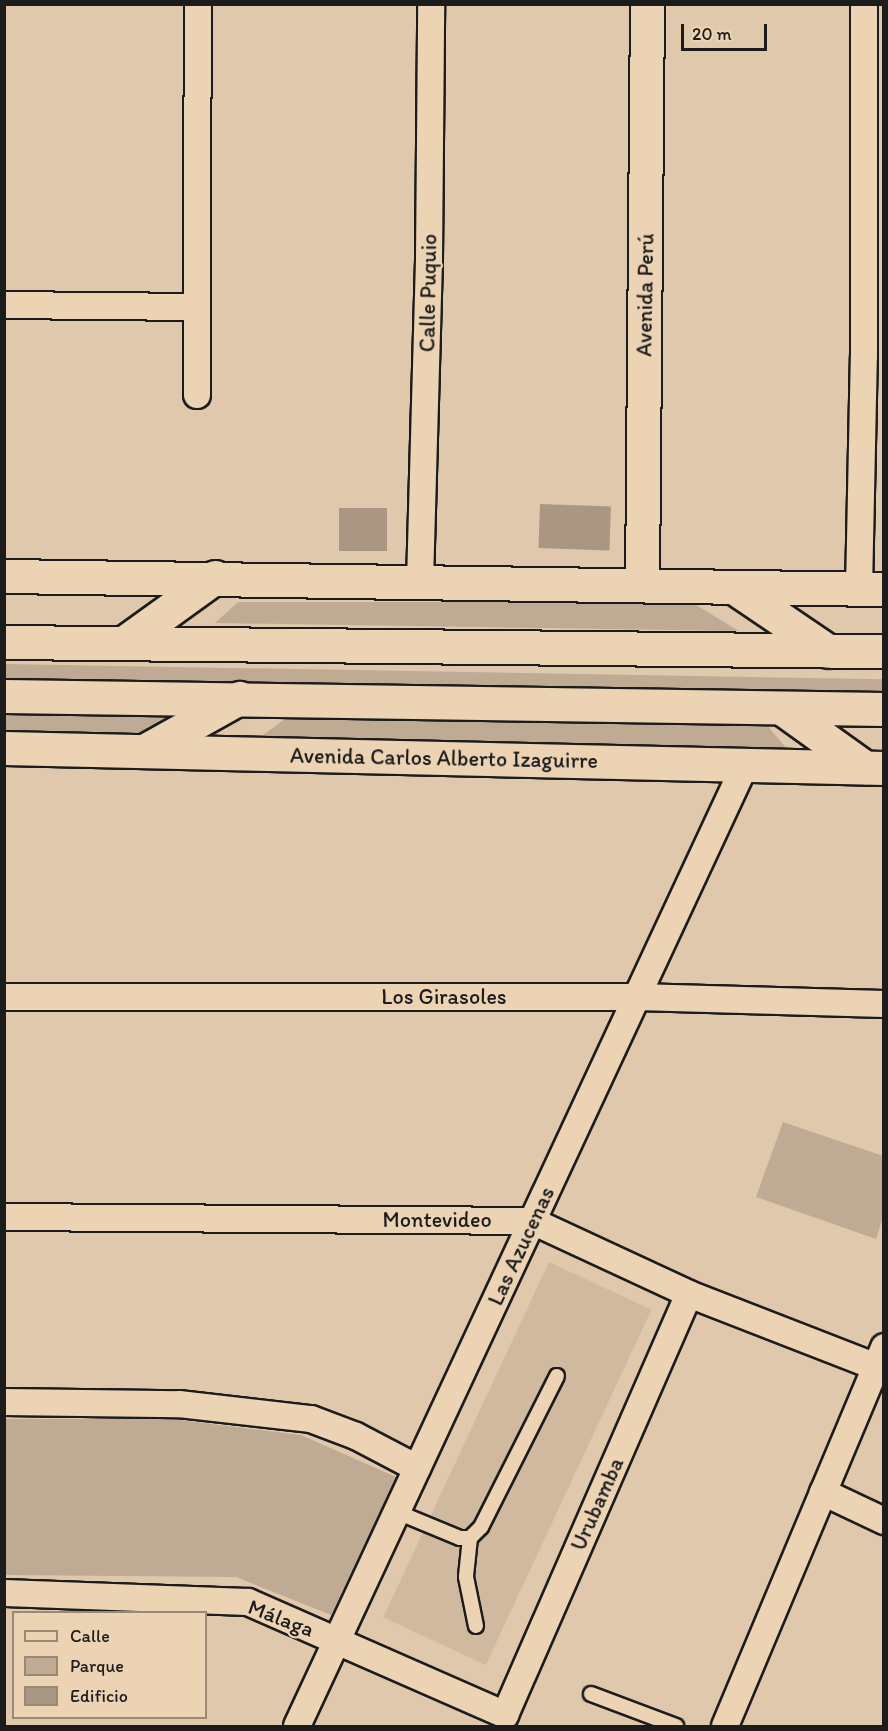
<!DOCTYPE html>
<meta charset="utf-8">
<style>
body{margin:0}
#map{position:relative;width:888px;height:1731px;overflow:hidden;background:#dfc8ab;font-family:Itim,sans-serif}
div>[style]{position:absolute}
[style*='--x']{left:calc(var(--x)*1px);top:calc(var(--y)*1px);width:calc(var(--w)*1px);rotate:calc(var(--a)*1deg)}
.built>*{inset:0;background:#cfb99f;transform-origin:0 0}
.green>*{inset:0;background:#bfab93;transform-origin:0 0}
.building>*{inset:0;background:#a99783;transform-origin:0 0}
.roads{filter:drop-shadow(2px 0 #1c1c1c) drop-shadow(-2px 0 #1c1c1c) drop-shadow(0 2px #1c1c1c) drop-shadow(0 -2px #1c1c1c)}
.lane>*{height:14px;margin:-7px;padding:0 7px;transform-origin:7px;border-radius:7px;background:#ecd3b4}
.street>*{height:26px;margin:-13px;padding:0 13px;transform-origin:13px;border-radius:13px;background:#ecd3b4}
.secondary>*{height:33px;margin:-16.5px;padding:0 16.5px;transform-origin:16.5px;border-radius:16.5px;background:#ecd3b4}
.primary>*{height:33px;margin:-16.5px;padding:0 16.5px;transform-origin:16.5px;border-radius:16.5px;background:#ecd3b4}
span{translate:-50% -50%;white-space:nowrap;text-align:center;line-height:1.15;-webkit-text-stroke:4.5px #ecd3b4;paint-order:stroke}
.street-label{font-size:22px;color:#1c1c1c}
.frame{position:absolute;inset:0;border:6px solid #1c1c1c;pointer-events:none}
.legend{position:absolute;left:12px;top:1611px;width:195px;height:108px;box-sizing:border-box;background:#ecd3b4;border:2px solid #998a77;margin:0;padding:8px 10px;list-style:none;font-size:18px;color:#1c1c1c}
.legend li{display:flex;align-items:center;gap:12px;height:30px}
.legend b{width:30px;border:2px solid #998a77}
.scale{position:absolute;left:681px;top:24px;width:86px;height:27px;box-sizing:border-box;border:3px solid #1c1c1c;border-top:0;padding-left:8px;font-size:18px;line-height:21px;white-space:nowrap;color:#1c1c1c;-webkit-text-stroke:4px #ecd3b4;paint-order:stroke}
</style>
<div id="map">
<div class="built">
<div style="left:549px;top:1262px;width:113px;height:392px;rotate:25deg"></div>
</div>
<div class="green">
<div style="clip-path:polygon(238px 602px,691px 602px,739px 631px,215px 623px)"></div>
<div style="left:5px;top:664px;width:879px;height:20px;rotate:1deg"></div>
<div style="clip-path:polygon(5px 715px,200px 716px,170px 741px,5px 740px)"></div>
<div style="clip-path:polygon(289px 716px,765px 723px,787px 749px,259px 738px)"></div>
<div style="clip-path:polygon(783px 1122px,883px 1156px,883px 1217px,876px 1239px,756px 1197px)"></div>
<div style="clip-path:polygon(5px 1419px,171px 1419px,301px 1435px,396px 1477px,331px 1615px,236px 1577px,5px 1575px)"></div>
</div>
<div class="building">
<div style="left:540px;top:504px;width:71px;height:44px;rotate:2deg"></div>
<div style="left:339px;top:508px;width:48px;height:43px"></div>
</div>
<div class="roads">
<div class="lane">
<div style="--x:397;--y:1512;--w:68;--a:22.4"></div>
<div style="--x:460;--y:1538;--w:10;--a:0"></div>
<div style="--x:470;--y:1538;--w:16;--a:-45"></div>
<div style="--x:481;--y:1527;--w:169;--a:-63.3"></div>
<div style="--x:470;--y:1538;--w:39;--a:96"></div>
<div style="--x:466;--y:1577;--w:50;--a:78.5"></div>
<div style="--x:591;--y:1694;--w:91;--a:20.6"></div>
</div>
<div class="street">
<div style="--x:4;--y:305;--w:193;--a:0.6"></div>
<div style="--x:197;--y:395;--w:391;--a:-89.9"></div>
<div style="--x:420;--y:582;--w:324;--a:-88.4"></div>
<div style="--x:429;--y:258;--w:254;--a:-89.5"></div>
<div style="--x:859;--y:589;--w:233;--a:-88.8"></div>
<div style="--x:864;--y:356;--w:352;--a:-90"></div>
<div style="--x:4;--y:997;--w:633;--a:0"></div>
<div style="--x:637;--y:997;--w:247;--a:1.6"></div>
<div style="--x:4;--y:1217;--w:528;--a:0.43"></div>
<div style="--x:532;--y:1221;--w:173;--a:24.9"></div>
<div style="--x:689;--y:1294;--w:201;--a:21.3"></div>
<div style="--x:4;--y:1402;--w:175;--a:0.7"></div>
<div style="--x:179;--y:1404;--w:133;--a:6.5"></div>
<div style="--x:311;--y:1419;--w:48;--a:20.7"></div>
<div style="--x:356;--y:1436;--w:69;--a:27.7"></div>
<div style="--x:823;--y:1492;--w:68;--a:25.4"></div>
<div style="--x:4;--y:1593;--w:244;--a:2.1"></div>
<div style="--x:248;--y:1602;--w:281;--a:23.7"></div>
<div style="--x:505;--y:1715;--w:459;--a:-66.4"></div>
<div style="--x:297;--y:1726;--w:1060;--a:-65.01"></div>
<div style="--x:725;--y:1726;--w:411;--a:-67.2"></div>
</div>
<div class="secondary">
<div style="--x:4;--y:576;--w:880;--a:0.85"></div>
<div style="--x:642;--y:585;--w:581;--a:-89.51"></div>
<div style="--x:4;--y:748;--w:880;--a:1.3"></div>
</div>
<div class="primary">
<div style="--x:735;--y:588;--w:112;--a:34.1"></div>
<div style="--x:4;--y:642;--w:880;--a:0.59"></div>
<div style="--x:125;--y:642;--w:111;--a:-35.8"></div>
<div style="--x:4;--y:696;--w:880;--a:0.85"></div>
<div style="--x:783;--y:709;--w:100;--a:35.6"></div>
<div style="--x:146;--y:750;--w:107;--a:-29.2"></div>
</div>
</div>
<div class="street-label">
<span style="left:428px;top:293px;rotate:-89deg">Calle Puquio</span>
<span style="left:645px;top:295px;rotate:-89deg">Avenida Perú</span>
<span style="left:444px;top:758px;rotate:1deg">Avenida Carlos Alberto Izaguirre</span>
<span style="left:444px;top:997px">Los Girasoles</span>
<span style="left:437px;top:1220px">Montevideo</span>
<span style="left:521px;top:1246px;rotate:-65deg">Las Azucenas</span>
<span style="left:597px;top:1504px;rotate:-66deg">Urubamba</span>
<span style="left:281px;top:1618px;rotate:21deg">Málaga</span>
</div>
<div class="frame"></div>
<ul class="legend">
<li><b style="height:8px;background:#ecd3b4"></b>Calle</li>
<li><b style="height:16px;background:#bfab93"></b>Parque</li>
<li><b style="height:16px;background:#a99783"></b>Edificio</li>
</ul>
<div class="scale">20 m</div>
</div>
